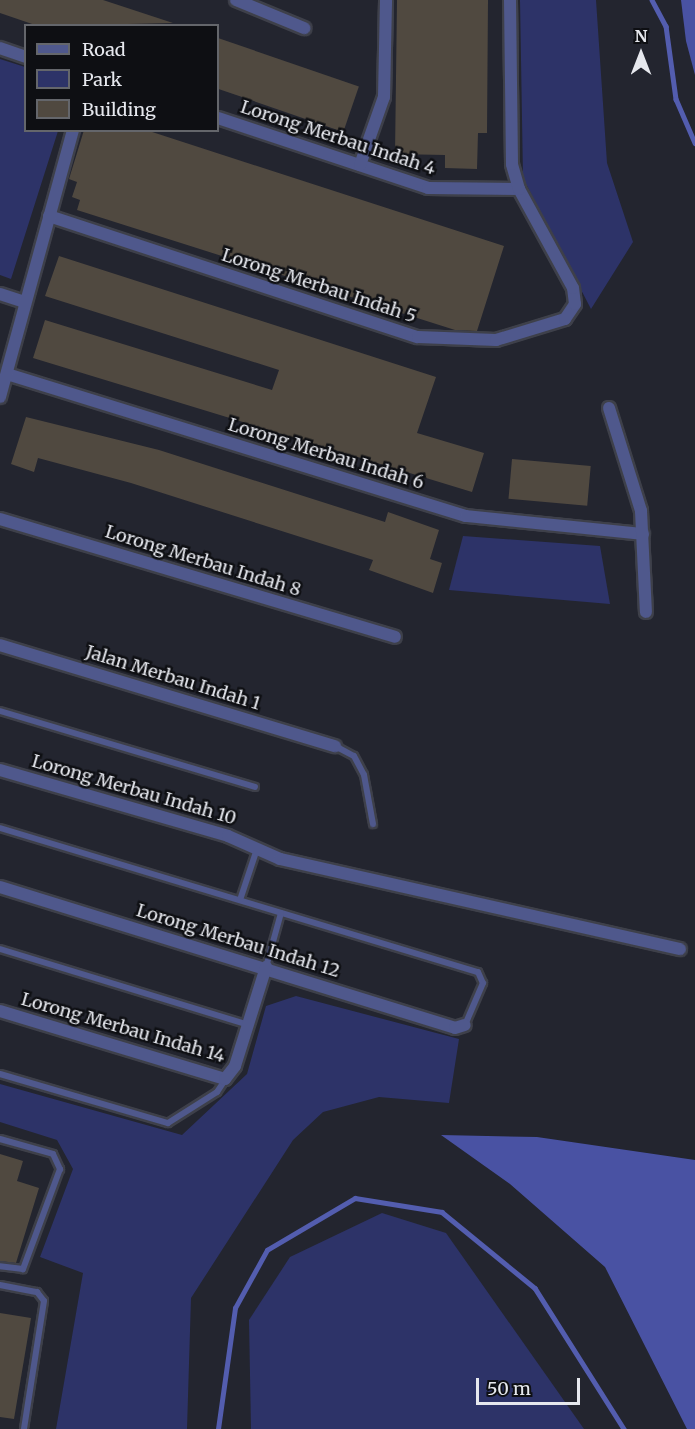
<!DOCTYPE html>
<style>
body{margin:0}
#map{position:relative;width:695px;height:1429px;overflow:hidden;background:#23252f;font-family:Merriweather,serif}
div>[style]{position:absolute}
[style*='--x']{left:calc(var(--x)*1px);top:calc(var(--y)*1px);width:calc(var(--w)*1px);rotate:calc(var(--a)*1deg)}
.green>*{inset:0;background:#2d3368}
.forest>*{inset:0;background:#4952a3}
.stream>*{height:4.5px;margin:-2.25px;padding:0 2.25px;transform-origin:2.25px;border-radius:2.25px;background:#535daf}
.building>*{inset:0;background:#504940;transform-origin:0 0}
.roads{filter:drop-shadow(2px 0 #3e404a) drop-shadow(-2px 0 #3e404a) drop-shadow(0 2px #3e404a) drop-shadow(0 -2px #3e404a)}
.service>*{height:6px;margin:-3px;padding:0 3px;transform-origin:3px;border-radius:3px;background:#4f588c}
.minor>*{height:12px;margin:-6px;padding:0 6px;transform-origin:6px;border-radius:6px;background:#4f588c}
span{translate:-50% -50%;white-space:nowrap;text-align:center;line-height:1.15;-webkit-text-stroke:5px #0e0f13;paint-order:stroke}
.street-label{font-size:18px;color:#e6e8ee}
.legend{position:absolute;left:24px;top:24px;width:195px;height:108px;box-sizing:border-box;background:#0e0f13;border:2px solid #64666b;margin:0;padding:8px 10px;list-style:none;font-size:18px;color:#e6e8ee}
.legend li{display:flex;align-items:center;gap:12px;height:30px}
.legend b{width:30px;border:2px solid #64666b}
.north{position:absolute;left:611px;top:24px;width:60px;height:60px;-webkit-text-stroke:4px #0e0f13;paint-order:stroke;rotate:0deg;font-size:16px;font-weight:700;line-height:24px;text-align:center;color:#e6e8ee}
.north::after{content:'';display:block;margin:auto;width:21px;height:27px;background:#e6e8ee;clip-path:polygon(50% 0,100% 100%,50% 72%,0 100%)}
.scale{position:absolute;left:476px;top:1378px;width:104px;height:27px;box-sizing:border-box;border:3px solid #e6e8ee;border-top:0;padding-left:8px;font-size:18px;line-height:21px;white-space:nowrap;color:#e6e8ee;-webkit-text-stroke:4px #0e0f13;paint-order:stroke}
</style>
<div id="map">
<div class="green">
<div style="clip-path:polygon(520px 0,596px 0,607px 163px,633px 242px,591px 309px,523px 178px)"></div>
<div style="clip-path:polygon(0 59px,25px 67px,26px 130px,58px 131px,11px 279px,0 275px)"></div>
<div style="clip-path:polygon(463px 536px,600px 546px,610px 604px,449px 590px)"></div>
<div style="clip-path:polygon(296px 996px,459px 1039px,449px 1103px,379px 1097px,323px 1112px,293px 1140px,191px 1298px,187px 1429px,56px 1429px,83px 1273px,40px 1257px,73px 1169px,57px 1140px,0 1122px,0 1084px,182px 1135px,247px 1074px,266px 1006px)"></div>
<div style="clip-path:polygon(382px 1213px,446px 1233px,584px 1429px,251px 1429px,249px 1320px,290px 1257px)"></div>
</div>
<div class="forest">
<div style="clip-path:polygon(681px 0,695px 0,695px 75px,686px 41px)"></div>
<div style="clip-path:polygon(441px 1135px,537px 1137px,695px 1160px,695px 1429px,687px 1429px,605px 1267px,510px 1184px)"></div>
</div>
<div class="stream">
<div style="--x:652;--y:0;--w:30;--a:62"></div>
<div style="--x:666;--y:26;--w:74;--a:82.2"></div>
<div style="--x:676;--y:99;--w:48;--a:66.6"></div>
<div style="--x:218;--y:1429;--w:122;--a:-82"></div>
<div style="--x:235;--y:1308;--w:66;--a:-61.1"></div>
<div style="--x:267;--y:1250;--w:102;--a:-30.6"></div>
<div style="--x:355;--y:1198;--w:88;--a:9.1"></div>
<div style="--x:442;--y:1212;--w:120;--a:39.3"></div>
<div style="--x:535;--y:1288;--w:167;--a:57.7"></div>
</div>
<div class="building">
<div style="clip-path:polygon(0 0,103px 0,173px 23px,38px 26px,0 13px)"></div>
<div style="clip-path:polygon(397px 0,488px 0,487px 133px,478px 133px,477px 169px,445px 168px,445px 155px,395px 154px)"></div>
<div style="left:218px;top:38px;width:149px;height:48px;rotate:19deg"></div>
<div style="clip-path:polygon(84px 130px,146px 130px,504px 246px,477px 331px,455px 330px,77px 210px,80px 200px,72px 197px,77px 182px,69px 179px)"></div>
<div style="clip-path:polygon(59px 256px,436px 377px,417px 433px,484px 453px,472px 492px,33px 358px,45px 320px,272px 390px,279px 370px,45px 296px)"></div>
<div style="clip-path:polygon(26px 417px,159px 450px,385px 522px,388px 512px,439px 530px,430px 559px,442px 563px,433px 593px,369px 570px,373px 560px,131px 483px,38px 458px,34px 472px,11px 464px)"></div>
<div style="left:512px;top:459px;width:79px;height:40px;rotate:5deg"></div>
<div style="clip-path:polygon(0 1154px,23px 1161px,17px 1181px,39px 1188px,16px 1263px,0 1261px)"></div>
<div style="clip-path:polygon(0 1313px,31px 1318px,14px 1419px,0 1417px)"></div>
</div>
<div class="roads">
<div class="service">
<div style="--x:0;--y:711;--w:266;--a:16.6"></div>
<div style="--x:335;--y:746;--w:21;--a:28"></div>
<div style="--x:354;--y:756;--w:21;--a:62"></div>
<div style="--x:364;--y:775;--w:50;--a:79.6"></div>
<div style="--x:0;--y:828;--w:499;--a:16.8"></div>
<div style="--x:478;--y:972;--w:12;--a:66"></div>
<div style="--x:483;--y:983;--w:46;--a:113.2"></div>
<div style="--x:240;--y:900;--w:54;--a:-71.6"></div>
<div style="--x:0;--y:949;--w:259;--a:17"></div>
<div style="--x:266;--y:967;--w:56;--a:-74.5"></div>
<div style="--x:0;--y:1074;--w:175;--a:16.3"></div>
<div style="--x:168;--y:1123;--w:58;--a:-32.3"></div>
<div style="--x:217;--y:1092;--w:14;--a:-56"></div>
<div style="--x:0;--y:1139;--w:55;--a:15.8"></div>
<div style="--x:53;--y:1154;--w:17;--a:65"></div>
<div style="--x:60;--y:1169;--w:107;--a:110.3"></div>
<div style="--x:23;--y:1269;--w:23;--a:-173"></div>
<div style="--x:0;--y:1285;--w:38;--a:11"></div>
<div style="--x:37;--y:1292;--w:11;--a:52"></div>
<div style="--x:44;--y:1301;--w:130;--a:98.9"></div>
</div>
<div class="minor">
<div style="--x:236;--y:0;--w:74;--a:22.4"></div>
<div style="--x:0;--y:48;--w:28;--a:19"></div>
<div style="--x:218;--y:118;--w:221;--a:18.4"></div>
<div style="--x:428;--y:188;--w:91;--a:0.6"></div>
<div style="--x:360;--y:165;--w:72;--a:-70.6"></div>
<div style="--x:384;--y:97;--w:97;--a:-88.8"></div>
<div style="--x:49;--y:216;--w:388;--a:18.2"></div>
<div style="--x:418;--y:337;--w:78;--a:2.2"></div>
<div style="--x:496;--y:340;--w:72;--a:-16.9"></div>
<div style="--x:565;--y:319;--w:18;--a:-56"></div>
<div style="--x:575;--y:304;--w:16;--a:-97"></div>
<div style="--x:573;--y:288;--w:113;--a:-118.6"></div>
<div style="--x:519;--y:189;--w:26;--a:-106"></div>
<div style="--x:512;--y:164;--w:164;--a:-90.7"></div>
<div style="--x:0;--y:294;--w:25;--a:18"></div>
<div style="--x:7;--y:374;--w:480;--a:17.2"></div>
<div style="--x:466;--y:516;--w:178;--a:5.8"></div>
<div style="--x:0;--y:397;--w:277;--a:-74.7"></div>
<div style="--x:609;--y:408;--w:108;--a:72.7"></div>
<div style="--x:641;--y:511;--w:101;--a:87.2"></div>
<div style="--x:0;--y:519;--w:412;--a:16.6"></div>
<div style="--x:0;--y:645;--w:350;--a:16.8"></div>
<div style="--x:0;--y:770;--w:237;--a:16.1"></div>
<div style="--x:228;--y:836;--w:57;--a:23.9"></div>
<div style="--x:280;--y:859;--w:410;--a:12.7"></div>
<div style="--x:0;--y:887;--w:476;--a:17.2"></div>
<div style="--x:455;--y:1028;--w:10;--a:-17"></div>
<div style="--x:0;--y:1011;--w:235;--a:16.8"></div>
<div style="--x:225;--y:1079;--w:16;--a:-52"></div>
<div style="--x:235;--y:1066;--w:104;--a:-72.6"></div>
</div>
</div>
<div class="street-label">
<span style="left:338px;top:138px;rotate:18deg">Lorong Merbau Indah 4</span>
<span style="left:319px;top:286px;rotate:18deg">Lorong Merbau Indah 5</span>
<span style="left:326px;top:454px;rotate:17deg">Lorong Merbau Indah 6</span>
<span style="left:203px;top:561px;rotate:17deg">Lorong Merbau Indah 8</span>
<span style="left:173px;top:678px;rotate:17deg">Jalan Merbau Indah 1</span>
<span style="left:134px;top:790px;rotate:16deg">Lorong Merbau Indah 10</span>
<span style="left:238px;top:941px;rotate:17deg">Lorong Merbau Indah 12</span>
<span style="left:123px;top:1028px;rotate:16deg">Lorong Merbau Indah 14</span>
</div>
<ul class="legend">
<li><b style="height:8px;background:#4f588c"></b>Road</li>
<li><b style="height:16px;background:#2d3368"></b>Park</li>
<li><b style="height:16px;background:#504940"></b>Building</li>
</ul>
<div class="north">N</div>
<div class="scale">50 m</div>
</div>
